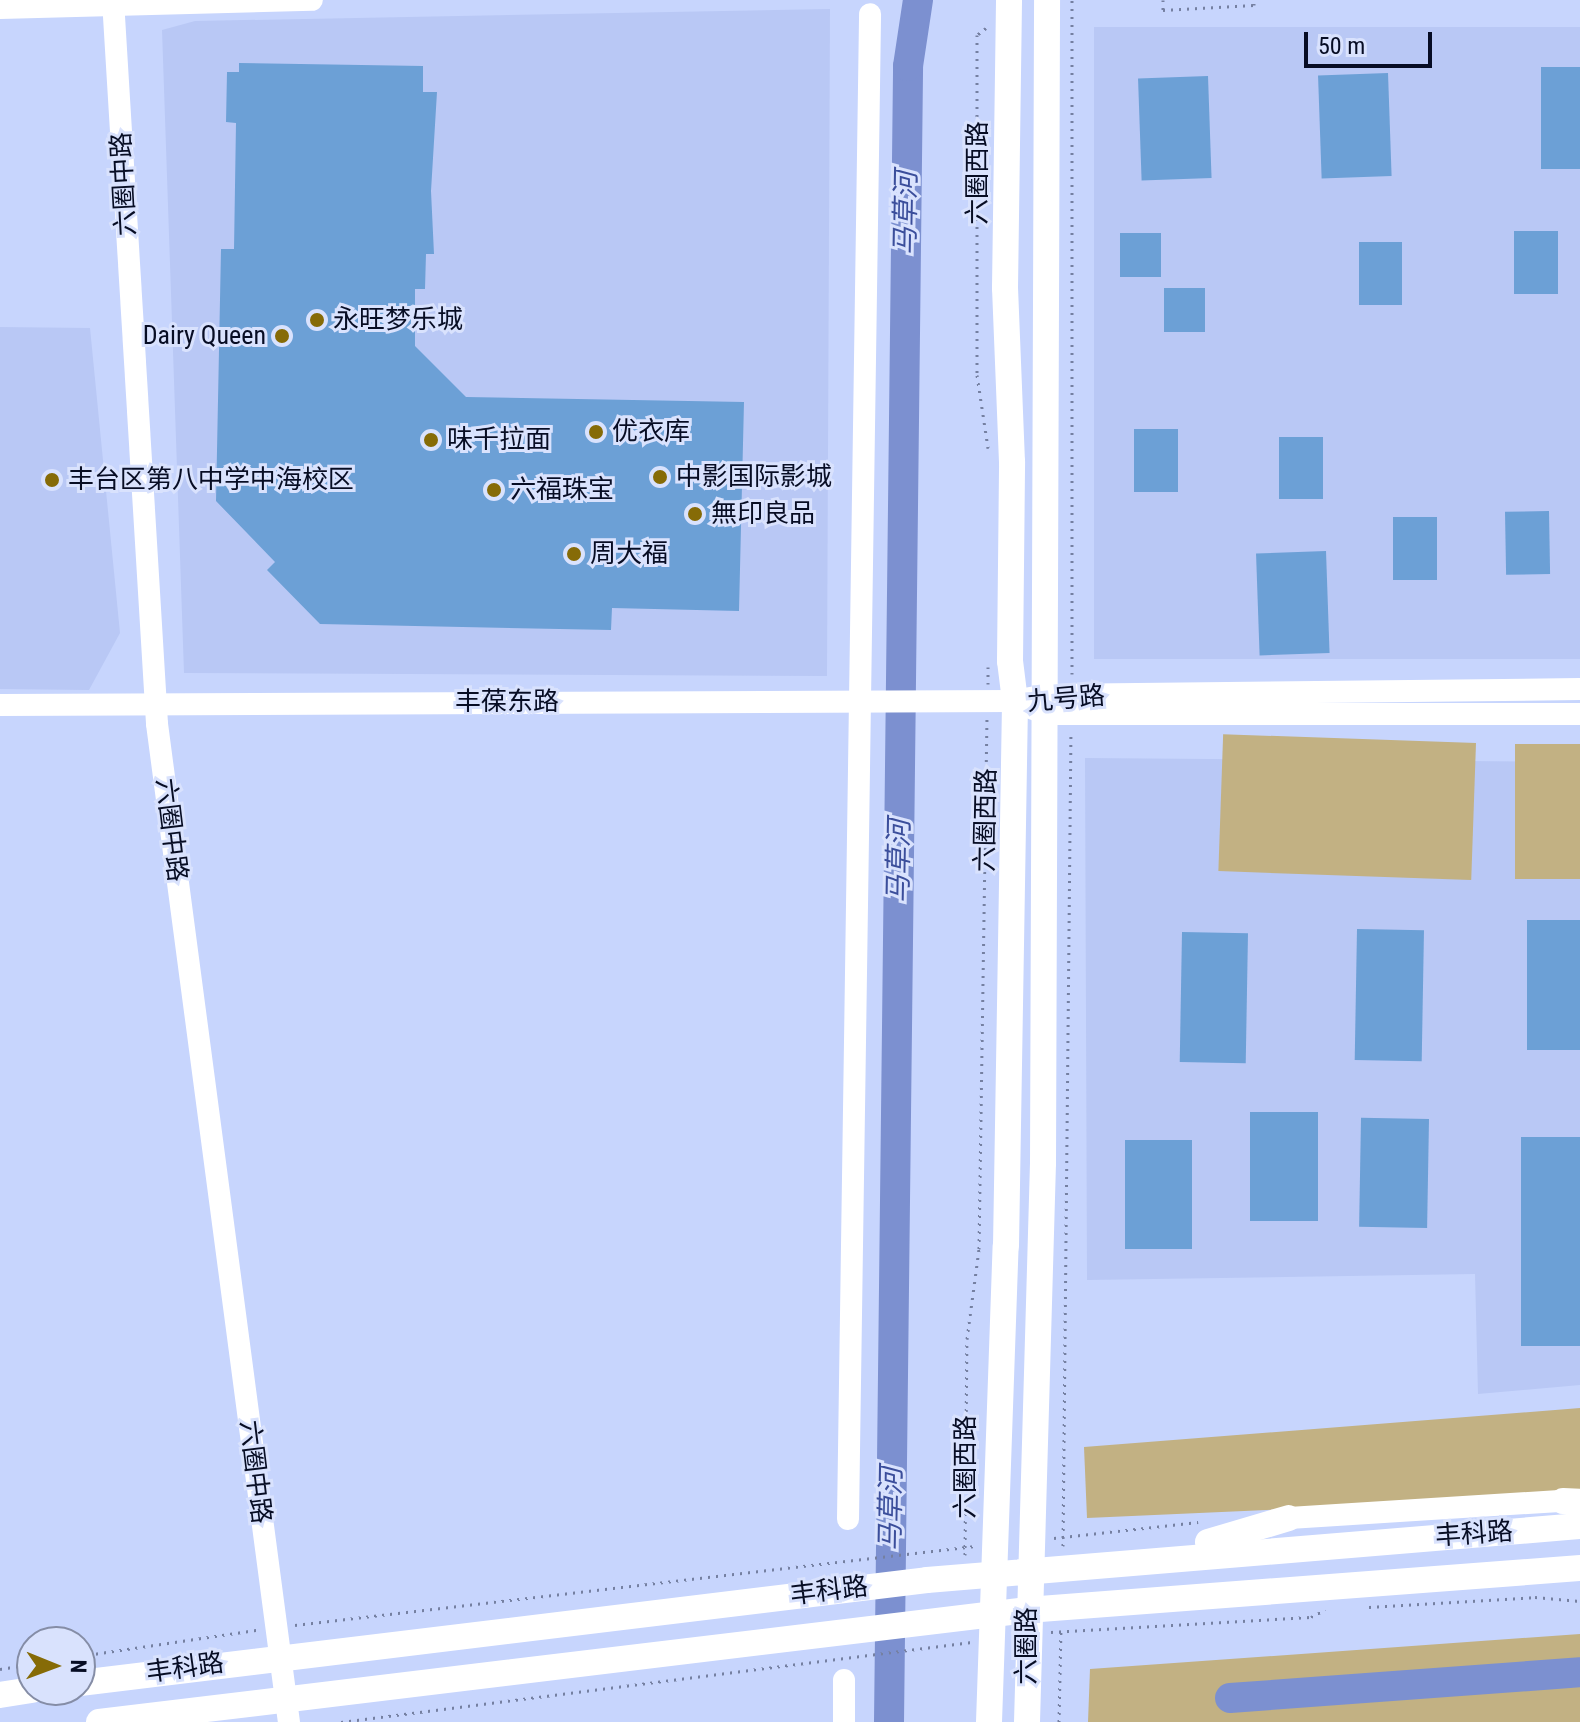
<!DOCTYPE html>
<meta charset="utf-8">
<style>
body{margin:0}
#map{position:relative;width:1580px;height:1722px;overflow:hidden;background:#c7d5fd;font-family:"Roboto Condensed","Noto Sans SC",sans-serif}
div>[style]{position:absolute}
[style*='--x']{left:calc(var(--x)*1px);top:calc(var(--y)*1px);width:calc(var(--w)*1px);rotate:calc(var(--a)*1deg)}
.built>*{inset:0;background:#b9c8f5;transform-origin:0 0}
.green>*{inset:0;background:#c2b183;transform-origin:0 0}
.river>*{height:30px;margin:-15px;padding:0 15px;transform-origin:15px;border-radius:15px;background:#7c90d0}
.building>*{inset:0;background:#6ca0d6;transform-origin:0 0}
.path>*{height:3px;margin-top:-1.5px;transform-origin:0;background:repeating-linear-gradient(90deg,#7580a1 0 2px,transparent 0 8px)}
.minor>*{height:22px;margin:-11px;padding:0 11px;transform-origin:11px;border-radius:11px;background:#fff}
.major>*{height:26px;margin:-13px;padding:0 13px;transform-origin:13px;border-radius:13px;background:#fff}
.dots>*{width:22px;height:22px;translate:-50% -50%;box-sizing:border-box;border:4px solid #d9e2fd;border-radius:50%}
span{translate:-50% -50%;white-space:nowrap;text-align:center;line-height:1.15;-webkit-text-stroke:6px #d9e2fd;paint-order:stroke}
.street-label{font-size:26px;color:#070d24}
.poi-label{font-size:26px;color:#070d24}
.left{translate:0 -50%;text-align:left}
.right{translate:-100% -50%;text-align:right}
.water-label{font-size:28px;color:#3b4e9b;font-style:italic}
.north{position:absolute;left:16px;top:1626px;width:80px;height:80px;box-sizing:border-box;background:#d9e2fd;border:2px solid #858da6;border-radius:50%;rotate:91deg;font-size:22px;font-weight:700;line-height:32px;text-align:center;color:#070d24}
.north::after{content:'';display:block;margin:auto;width:28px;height:36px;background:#866b07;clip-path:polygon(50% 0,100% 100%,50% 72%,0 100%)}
.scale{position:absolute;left:1304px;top:32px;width:128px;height:36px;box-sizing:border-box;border:4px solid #070d24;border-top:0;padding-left:10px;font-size:24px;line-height:28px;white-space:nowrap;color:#070d24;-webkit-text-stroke:6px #d9e2fd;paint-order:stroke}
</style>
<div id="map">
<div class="built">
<div style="clip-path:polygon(830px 9px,827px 676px,184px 673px,162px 30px,195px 21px)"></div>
<div style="left:1580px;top:27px;width:632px;height:486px;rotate:90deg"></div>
<div style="clip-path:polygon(0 327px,90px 328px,120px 633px,89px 690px,0 689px)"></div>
<div style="clip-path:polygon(1085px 758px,1580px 762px,1580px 1385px,1478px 1394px,1475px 1274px,1087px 1280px)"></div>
</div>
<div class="green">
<div style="left:1476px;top:743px;width:137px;height:253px;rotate:92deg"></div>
<div style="left:1580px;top:744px;width:135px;height:65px;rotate:90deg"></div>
<div style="clip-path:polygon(1580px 1408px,1580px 1496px,1087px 1518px,1084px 1447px)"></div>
<div style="clip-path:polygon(1580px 1634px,1580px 1722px,1088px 1722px,1090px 1669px)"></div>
</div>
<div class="river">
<div style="--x:1230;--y:1698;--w:351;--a:-4.2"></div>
<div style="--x:889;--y:1722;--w:1656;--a:-89.34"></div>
<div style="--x:908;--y:66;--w:67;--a:-81.4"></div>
</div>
<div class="building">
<div style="clip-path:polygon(239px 63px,423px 66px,423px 92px,437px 92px,431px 191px,434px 254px,426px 254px,425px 289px,415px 289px,415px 346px,466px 397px,744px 402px,739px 611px,612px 608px,611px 630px,320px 624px,267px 570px,275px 562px,216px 501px,221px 249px,234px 249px,236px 123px,226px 122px,227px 72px,239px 72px)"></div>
<div style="left:1580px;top:67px;width:102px;height:39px;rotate:90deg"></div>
<div style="left:1388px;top:73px;width:103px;height:70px;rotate:88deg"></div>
<div style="left:1208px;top:76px;width:102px;height:70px;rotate:88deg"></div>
<div style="left:1514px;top:231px;width:44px;height:63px"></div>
<div style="left:1120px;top:233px;width:41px;height:44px"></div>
<div style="left:1359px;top:242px;width:43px;height:63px"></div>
<div style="left:1164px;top:288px;width:41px;height:44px"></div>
<div style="left:1134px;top:429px;width:44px;height:63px"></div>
<div style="left:1279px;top:437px;width:44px;height:62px"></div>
<div style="left:1549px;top:511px;width:63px;height:44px;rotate:89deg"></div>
<div style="left:1393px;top:517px;width:44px;height:63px"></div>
<div style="left:1326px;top:551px;width:102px;height:70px;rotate:88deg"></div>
<div style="left:1527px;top:920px;width:53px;height:130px"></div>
<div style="left:1357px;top:929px;width:67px;height:131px;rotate:1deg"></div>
<div style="left:1182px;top:932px;width:66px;height:130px;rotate:1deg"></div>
<div style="left:1250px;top:1112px;width:68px;height:109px"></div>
<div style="left:1429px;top:1119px;width:109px;height:68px;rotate:91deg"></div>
<div style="left:1521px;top:1137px;width:59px;height:209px"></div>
<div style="left:1125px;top:1140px;width:67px;height:109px"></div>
</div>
<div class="path">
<div style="--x:1163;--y:0;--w:10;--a:90"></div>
<div style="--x:1163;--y:10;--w:91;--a:-3.1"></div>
<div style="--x:1254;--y:5;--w:5;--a:-90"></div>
<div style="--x:986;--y:28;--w:11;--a:142"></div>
<div style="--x:977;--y:35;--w:340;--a:90"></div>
<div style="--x:977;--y:375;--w:74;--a:81.4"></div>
<div style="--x:1072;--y:674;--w:674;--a:-90"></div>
<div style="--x:988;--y:684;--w:17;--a:-90"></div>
<div style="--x:1054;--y:1538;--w:145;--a:-6.3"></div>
<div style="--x:1063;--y:1546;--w:812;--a:-89.44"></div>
<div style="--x:965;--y:1555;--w:216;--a:-89.5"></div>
<div style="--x:967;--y:1339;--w:91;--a:-82.4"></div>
<div style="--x:979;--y:1249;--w:530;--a:-89.14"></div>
<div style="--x:1369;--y:1607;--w:166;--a:-3.4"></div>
<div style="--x:1535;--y:1597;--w:45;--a:5.1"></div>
<div style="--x:295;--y:1625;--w:685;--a:-6.63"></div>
<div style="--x:1051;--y:1632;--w:260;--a:-3.3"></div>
<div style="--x:1311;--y:1617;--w:16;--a:-27"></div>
<div style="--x:80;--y:1656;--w:178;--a:-8.4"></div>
<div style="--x:0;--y:1669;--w:32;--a:-9"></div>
<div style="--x:341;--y:1722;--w:636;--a:-7.23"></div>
<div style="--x:1059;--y:1722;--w:92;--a:-88.8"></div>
</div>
<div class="minor">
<div style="--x:113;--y:0;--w:725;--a:86.52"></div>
<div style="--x:157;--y:724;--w:1007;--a:82.47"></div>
<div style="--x:0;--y:8;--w:312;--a:-1.5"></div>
<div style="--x:0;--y:705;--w:1015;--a:-0.23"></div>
<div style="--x:1015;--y:701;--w:33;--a:-11"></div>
<div style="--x:1047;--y:695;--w:533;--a:-0.64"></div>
<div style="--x:1031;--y:708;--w:16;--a:22"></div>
<div style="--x:1046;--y:714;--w:534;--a:0"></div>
<div style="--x:1289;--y:1518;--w:275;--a:-3.6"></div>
<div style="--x:848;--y:1519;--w:1505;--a:-89.16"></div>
<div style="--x:844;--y:1680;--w:42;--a:90"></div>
</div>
<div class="major">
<div style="--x:1563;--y:1501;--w:17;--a:3"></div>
<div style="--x:1208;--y:1542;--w:84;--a:-16.5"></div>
<div style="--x:80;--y:1683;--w:853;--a:-6.93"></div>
<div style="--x:927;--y:1580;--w:655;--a:-4.73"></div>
<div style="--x:0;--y:1695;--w:32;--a:-9"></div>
<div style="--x:99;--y:1722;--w:935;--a:-6.88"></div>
<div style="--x:1027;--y:1610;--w:555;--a:-4.34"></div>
<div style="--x:989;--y:1722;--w:476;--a:-88"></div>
<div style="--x:1006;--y:1246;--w:545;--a:-89.05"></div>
<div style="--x:1015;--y:701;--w:40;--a:-97.1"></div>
<div style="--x:1010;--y:661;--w:199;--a:-89.4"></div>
<div style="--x:1012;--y:462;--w:174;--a:-92.3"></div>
<div style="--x:1005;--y:288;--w:288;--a:-89.2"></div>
<div style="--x:1027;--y:1722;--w:559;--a:-88.36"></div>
<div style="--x:1043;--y:1163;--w:1163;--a:-89.8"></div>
</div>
<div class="dots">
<div style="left:317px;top:320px;background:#866b07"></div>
<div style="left:282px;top:336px;background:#866b07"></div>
<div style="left:596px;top:432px;background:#866b07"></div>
<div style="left:431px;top:440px;background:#866b07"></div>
<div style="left:660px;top:477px;background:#866b07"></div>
<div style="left:52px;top:480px;background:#866b07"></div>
<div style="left:494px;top:490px;background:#866b07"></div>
<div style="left:695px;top:514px;background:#866b07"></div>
<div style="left:574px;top:554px;background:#866b07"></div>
</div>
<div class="street-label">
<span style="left:978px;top:173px;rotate:-90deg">六圈西路</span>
<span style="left:124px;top:184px;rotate:-93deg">六圈中路</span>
<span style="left:1066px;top:699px;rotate:-5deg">九号路</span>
<span style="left:507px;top:702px">丰葆东路</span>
<span style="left:986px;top:820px;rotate:-89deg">六圈西路</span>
<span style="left:171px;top:830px;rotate:83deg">六圈中路</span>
<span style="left:966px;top:1467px;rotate:-90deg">六圈西路</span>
<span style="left:255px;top:1472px;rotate:83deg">六圈中路</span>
<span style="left:1474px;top:1534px;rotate:-4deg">丰科路</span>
<span style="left:829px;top:1591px;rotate:-7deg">丰科路</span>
<span style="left:1027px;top:1646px;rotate:-90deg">六圈路</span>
<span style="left:185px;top:1668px;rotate:-8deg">丰科路</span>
</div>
<div class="poi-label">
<span class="left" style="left:333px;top:320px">永旺梦乐城</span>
<span class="right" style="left:266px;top:336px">Dairy Queen</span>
<span class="left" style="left:612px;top:432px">优衣库</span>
<span class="left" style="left:447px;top:440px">味千拉面</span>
<span class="left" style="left:676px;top:477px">中影国际影城</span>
<span class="left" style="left:68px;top:480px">丰台区第八中学中海校区</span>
<span class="left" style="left:510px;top:490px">六福珠宝</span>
<span class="left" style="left:711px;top:514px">無印良品</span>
<span class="left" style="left:590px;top:554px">周大福</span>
</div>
<div class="water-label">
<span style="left:906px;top:213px;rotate:-89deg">马草河</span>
<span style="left:899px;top:861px;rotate:-89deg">马草河</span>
<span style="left:891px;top:1509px;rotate:-89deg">马草河</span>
</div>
<div class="north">N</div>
<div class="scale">50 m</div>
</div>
